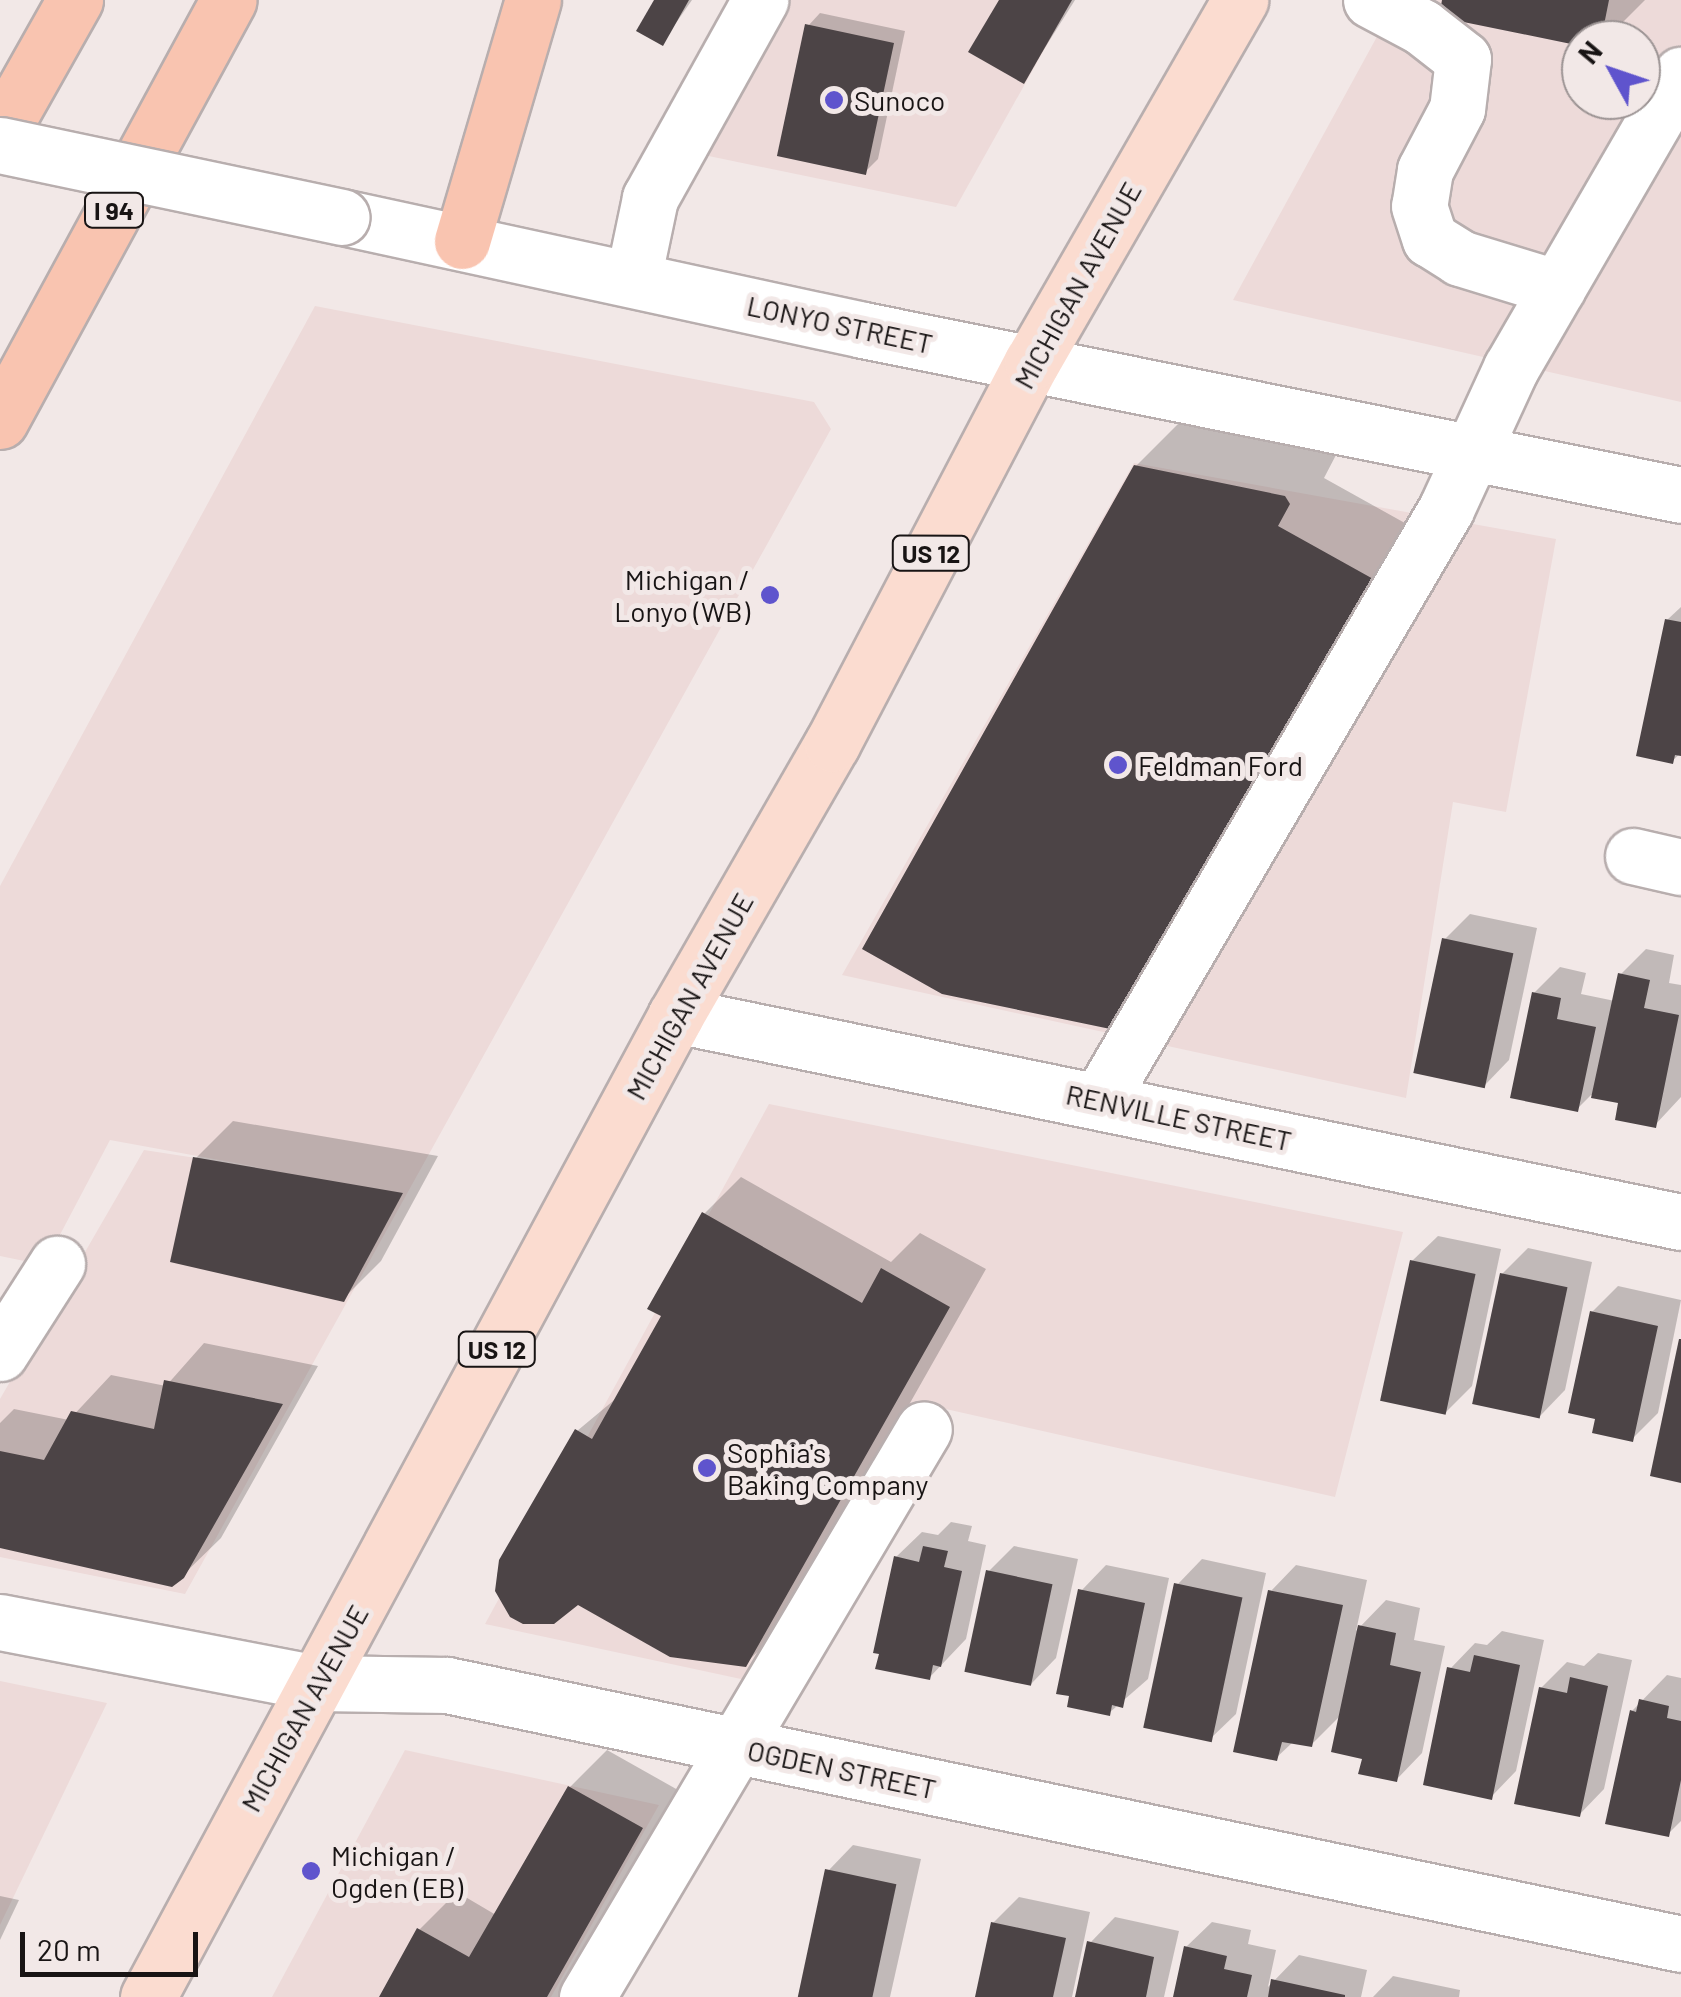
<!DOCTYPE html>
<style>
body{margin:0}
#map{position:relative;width:1681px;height:1997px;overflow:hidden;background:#f2e8e7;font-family:Barlow,sans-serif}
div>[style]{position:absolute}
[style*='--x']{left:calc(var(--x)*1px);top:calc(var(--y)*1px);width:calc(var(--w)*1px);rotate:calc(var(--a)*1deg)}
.built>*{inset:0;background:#eddad9}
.shadow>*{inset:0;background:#0003}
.building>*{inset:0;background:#4c4446;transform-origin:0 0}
.roads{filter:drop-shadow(2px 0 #b8aeae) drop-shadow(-2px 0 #b8aeae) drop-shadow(0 2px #b8aeae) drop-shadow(0 -2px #b8aeae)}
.minor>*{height:55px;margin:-27.5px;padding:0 27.5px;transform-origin:27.5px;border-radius:27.5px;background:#fff}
.major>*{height:55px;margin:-27.5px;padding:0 27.5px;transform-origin:27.5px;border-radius:27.5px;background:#fbdcd0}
.highway>*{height:55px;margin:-27.5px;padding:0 27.5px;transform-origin:27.5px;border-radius:27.5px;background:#f9c4b0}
.bridges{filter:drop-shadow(2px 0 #b8aeae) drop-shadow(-2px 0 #b8aeae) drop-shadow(0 2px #b8aeae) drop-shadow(0 -2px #b8aeae)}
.minor-bridge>*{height:55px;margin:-27.5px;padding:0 27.5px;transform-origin:27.5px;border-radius:27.5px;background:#fff}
.dots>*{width:28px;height:28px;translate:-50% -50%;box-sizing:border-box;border:5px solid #f2e8e7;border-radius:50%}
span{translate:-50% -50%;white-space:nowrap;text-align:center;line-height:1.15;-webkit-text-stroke:10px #f2e8e7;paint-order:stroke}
.shield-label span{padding:2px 8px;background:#f2e8e7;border:2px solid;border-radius:8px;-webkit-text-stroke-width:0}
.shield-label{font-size:25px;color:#181414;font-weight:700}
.poi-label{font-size:28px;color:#181414}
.left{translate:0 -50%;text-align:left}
.right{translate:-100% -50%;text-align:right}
.street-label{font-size:28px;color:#181414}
.north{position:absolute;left:1561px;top:20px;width:100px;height:100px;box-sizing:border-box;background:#f2e8e7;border:2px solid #9b9393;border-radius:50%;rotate:310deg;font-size:28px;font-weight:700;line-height:40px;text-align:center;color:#181414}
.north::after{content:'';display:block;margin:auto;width:35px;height:45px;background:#5f54cd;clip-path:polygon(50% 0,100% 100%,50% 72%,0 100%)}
.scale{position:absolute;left:20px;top:1932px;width:178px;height:45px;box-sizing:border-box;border:5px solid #181414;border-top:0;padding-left:12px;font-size:30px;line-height:35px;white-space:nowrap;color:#181414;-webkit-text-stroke:8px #f2e8e7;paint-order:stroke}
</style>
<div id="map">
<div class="built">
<div style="clip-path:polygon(786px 0,1072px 0,956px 207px,699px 154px)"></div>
<div style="clip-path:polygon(evenodd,1397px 0,1681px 0,1681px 402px,1233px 300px,1397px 0,1581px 40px,1641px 40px,1641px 100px,1581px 100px,1581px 40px)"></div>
<div style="clip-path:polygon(315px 306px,814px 402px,831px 429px,185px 1594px,0 1557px,0 1399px,144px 1150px,268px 1169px,110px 1140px,44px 1265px,0 1256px,0 886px)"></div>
<div style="clip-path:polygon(1134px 463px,1556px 539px,1506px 812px,1453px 802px,1406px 1098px,842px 975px)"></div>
<div style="clip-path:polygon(769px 1104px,1403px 1232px,1335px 1497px,919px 1403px,755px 1682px,485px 1624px)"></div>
<div style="clip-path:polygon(0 1681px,107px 1703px,0 1925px)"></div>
<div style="clip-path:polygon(405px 1750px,659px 1805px,551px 1997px,272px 1997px)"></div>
</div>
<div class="shadow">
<div style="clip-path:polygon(657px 0,692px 0,662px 43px)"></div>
<div style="clip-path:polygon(1002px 0,1075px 0,1024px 81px)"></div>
<div style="clip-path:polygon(1445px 0,1645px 0,1605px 40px,1581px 43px)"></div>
<div style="clip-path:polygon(820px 13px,905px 31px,878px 159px,865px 172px,808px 26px)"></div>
<div style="clip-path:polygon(1184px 418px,1332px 449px,1336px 455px,1324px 478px,1421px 532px,1120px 1028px,1136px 466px)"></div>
<div style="clip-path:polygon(1681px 607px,1681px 753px,1672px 761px,1667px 620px)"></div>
<div style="clip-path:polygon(1470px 914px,1537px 928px,1509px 1060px,1484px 1086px,1444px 940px)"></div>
<div style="clip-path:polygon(1646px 949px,1674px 955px,1669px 983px,1681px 985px,1681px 1097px,1655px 1125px,1621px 1101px,1591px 1095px,1577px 1109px,1534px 993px,1560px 967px,1586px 973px,1581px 994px,1615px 1001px,1620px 975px)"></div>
<div style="clip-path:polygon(233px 1121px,438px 1156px,381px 1261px,343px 1299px,195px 1159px)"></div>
<div style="clip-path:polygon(741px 1177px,891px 1262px,920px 1233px,986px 1269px,783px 1627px,745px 1664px,579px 1603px,539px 1624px,512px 1615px,497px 1575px,501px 1561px,577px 1431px,619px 1396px,664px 1315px,704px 1214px)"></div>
<div style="clip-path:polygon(1438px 1236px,1501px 1249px,1472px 1386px,1446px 1412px,1412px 1261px)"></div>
<div style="clip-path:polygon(1528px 1248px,1592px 1262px,1565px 1390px,1540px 1416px,1502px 1274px)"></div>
<div style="clip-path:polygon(1618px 1286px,1681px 1300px,1658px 1413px,1632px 1439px,1598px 1417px,1592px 1312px)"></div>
<div style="clip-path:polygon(204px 1343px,318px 1366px,221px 1538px,182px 1576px,0 1545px,0 1423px,14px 1409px,69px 1420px,111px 1375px,166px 1386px)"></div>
<div style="clip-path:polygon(951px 1522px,972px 1526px,968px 1541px,986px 1545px,966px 1639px,929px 1678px,896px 1557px,922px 1532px,938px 1535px)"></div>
<div style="clip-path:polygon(1014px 1546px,1078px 1559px,1056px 1658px,1031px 1684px,988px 1572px)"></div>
<div style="clip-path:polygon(1202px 1559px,1266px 1573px,1236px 1714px,1210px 1739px,1177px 1585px)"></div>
<div style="clip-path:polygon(1106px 1565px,1169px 1578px,1148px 1679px,1109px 1713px,1081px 1591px)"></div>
<div style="clip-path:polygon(1296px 1565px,1367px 1580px,1356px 1631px,1386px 1600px,1420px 1608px,1414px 1640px,1445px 1646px,1422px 1753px,1397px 1779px,1365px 1757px,1342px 1714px,1311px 1745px,1293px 1742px,1276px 1758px,1271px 1591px)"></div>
<div style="clip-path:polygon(1502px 1631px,1544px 1640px,1516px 1771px,1491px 1797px,1450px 1669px,1475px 1643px,1487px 1645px)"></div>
<div style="clip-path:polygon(1598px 1653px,1632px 1660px,1604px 1789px,1579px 1815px,1541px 1688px,1567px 1662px,1584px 1666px)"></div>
<div style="clip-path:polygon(1667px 1675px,1681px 1678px,1681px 1821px,1668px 1834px,1632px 1711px)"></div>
<div style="clip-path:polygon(607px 1750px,678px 1790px,561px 1997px,382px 1997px,419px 1930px,457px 1892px,496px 1915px,570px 1787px)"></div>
<div style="clip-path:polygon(853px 1845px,921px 1859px,890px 1997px,800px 1997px,828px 1871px)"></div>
<div style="clip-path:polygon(0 1896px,19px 1900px,0 1940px)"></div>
<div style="clip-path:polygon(1019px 1897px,1090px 1912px,1072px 1997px,977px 1997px,993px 1923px)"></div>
<div style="clip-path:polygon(1115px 1917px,1179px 1931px,1164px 1997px,1078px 1997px,1090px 1943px)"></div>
<div style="clip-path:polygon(1212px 1922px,1251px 1930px,1248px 1944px,1276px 1950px,1268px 1987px,1299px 1955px,1367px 1970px,1361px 1997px,1175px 1997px,1186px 1947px)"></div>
<div style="clip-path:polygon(1393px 1976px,1460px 1990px,1459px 1997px,1373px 1997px)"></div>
</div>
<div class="building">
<div style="clip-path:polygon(654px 0,689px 0,663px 46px,636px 31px)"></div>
<div style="clip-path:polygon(999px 0,1072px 0,1024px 84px,968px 52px)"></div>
<div style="clip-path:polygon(1442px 0,1609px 0,1601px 40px,1581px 40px,1581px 46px,1439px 17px)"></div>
<div style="left:805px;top:24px;width:91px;height:135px;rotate:12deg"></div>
<div style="clip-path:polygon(1134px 465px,1285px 496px,1290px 504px,1278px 526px,1375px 580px,1120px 1031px,942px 994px,862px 949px)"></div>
<div style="clip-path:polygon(1665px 619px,1681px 622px,1681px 756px,1675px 755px,1673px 764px,1636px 756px)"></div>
<div style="left:1442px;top:938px;width:73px;height:138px;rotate:12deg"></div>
<div style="clip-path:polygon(1618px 973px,1650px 980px,1644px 1008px,1679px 1015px,1656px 1128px,1615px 1120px,1618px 1103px,1591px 1098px)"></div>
<div style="clip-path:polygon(1532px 992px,1561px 998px,1557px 1019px,1596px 1027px,1578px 1112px,1510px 1098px)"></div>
<div style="clip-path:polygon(193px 1157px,403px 1193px,344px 1302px,170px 1262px)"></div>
<div style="clip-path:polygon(702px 1212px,862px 1303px,881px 1268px,950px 1307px,746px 1667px,670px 1657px,578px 1605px,554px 1624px,523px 1624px,510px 1617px,495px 1591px,499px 1560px,575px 1429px,592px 1439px,661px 1316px,647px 1309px)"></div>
<div style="left:1410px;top:1260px;width:67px;height:144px;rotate:12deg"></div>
<div style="left:1500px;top:1273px;width:69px;height:134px;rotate:12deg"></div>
<div style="clip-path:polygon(1590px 1311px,1658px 1326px,1633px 1442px,1592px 1433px,1595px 1419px,1568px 1413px)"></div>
<div style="clip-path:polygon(1679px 1339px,1681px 1339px,1681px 1483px,1650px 1476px)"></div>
<div style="clip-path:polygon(164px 1380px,283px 1404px,184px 1578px,172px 1587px,0 1548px,0 1451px,44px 1460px,71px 1411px,154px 1429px)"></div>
<div style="clip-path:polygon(923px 1546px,948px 1551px,944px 1567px,962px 1571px,941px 1667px,933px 1665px,930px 1680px,875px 1669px,879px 1654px,873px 1653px,894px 1556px,919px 1562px)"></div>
<div style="left:986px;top:1570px;width:68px;height:104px;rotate:12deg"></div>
<div style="left:1174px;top:1583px;width:70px;height:148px;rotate:12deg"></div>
<div style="clip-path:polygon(1078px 1589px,1145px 1603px,1123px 1708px,1112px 1705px,1110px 1716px,1067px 1707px,1069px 1696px,1056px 1694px)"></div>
<div style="clip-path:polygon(1268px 1590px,1343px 1605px,1312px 1747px,1282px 1742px,1277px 1761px,1233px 1752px)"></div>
<div style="clip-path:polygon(1358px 1625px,1396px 1633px,1390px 1665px,1421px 1672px,1397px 1782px,1358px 1774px,1362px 1759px,1331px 1752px)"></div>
<div style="clip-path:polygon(1474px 1655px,1520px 1665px,1492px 1800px,1423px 1785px,1447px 1667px,1470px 1672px)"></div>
<div style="clip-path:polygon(1570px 1677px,1608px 1686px,1580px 1817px,1514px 1804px,1539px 1687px,1567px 1693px)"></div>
<div style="clip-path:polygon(1639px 1699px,1669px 1706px,1667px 1718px,1681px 1721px,1681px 1780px,1669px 1837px,1605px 1824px,1630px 1710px,1636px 1712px)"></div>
<div style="clip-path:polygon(568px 1786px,643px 1828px,547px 1997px,379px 1997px,417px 1928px,469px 1957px)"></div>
<div style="left:825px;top:1869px;width:73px;height:131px;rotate:12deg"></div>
<div style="clip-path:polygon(991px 1922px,1066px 1938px,1053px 1997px,975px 1997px)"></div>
<div style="clip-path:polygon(1087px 1941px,1154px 1957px,1146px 1997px,1075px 1997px)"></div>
<div style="clip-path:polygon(1184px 1946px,1227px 1956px,1224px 1969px,1252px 1975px,1247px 1997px,1173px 1997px)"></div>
<div style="clip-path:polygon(1271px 1979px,1345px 1995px,1345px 1997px,1268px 1997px)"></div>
</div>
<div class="roads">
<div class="minor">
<div style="--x:1371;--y:0;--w:58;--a:27.9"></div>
<div style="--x:1422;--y:27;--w:52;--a:38"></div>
<div style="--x:1463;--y:59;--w:50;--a:96.8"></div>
<div style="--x:1457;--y:109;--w:69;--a:117.7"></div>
<div style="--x:1425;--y:170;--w:36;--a:99"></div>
<div style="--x:1419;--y:206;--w:35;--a:72"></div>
<div style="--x:1430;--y:239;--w:36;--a:32"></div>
<div style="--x:1460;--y:258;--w:102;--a:17"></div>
<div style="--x:342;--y:217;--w:533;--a:12.24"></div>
<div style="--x:863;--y:330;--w:834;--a:11.4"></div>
<div style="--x:633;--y:279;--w:83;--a:-78.1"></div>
<div style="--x:650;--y:198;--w:227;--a:-60.9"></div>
<div style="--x:1633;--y:856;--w:49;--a:12.9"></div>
<div style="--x:676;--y:1015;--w:1026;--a:11.64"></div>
<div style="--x:1099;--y:1101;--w:686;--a:-59.62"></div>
<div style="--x:1446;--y:509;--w:155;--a:-65.3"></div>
<div style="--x:1511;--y:368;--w:339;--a:-59.9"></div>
<div style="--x:0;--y:1353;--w:106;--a:-57.4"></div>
<div style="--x:0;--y:1622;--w:324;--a:10.9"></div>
<div style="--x:318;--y:1683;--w:129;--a:0.9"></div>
<div style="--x:447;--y:1685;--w:1261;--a:11.85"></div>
<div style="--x:587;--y:1997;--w:660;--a:-59.32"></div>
</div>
<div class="major">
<div style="--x:148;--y:1997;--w:1115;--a:-61.73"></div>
<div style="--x:676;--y:1015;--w:313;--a:-60.1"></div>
<div style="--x:832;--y:744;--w:431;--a:-62.4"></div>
<div style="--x:1032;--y:362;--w:418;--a:-60.1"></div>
</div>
<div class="highway">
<div style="--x:0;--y:133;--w:153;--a:-60.6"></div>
<div style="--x:462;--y:241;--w:251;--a:-73.6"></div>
<div style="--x:0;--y:421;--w:479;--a:-61.5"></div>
</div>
</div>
<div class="bridges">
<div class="minor-bridge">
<div style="--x:0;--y:145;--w:349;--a:11.9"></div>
</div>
</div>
<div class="dots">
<div style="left:834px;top:100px;background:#5f54cd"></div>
<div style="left:770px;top:595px;background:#5f54cd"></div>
<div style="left:1118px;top:765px;background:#5f54cd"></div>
<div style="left:707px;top:1468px;background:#5f54cd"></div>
<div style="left:311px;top:1871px;background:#5f54cd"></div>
</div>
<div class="shield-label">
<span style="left:114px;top:210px">I 94</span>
<span style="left:931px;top:553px">US 12</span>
<span style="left:497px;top:1349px">US 12</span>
</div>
<div class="poi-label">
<span class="left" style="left:854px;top:100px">Sunoco</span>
<span class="right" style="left:750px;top:595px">Michigan /<br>Lonyo (WB)</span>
<span class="left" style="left:1138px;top:765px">Feldman Ford</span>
<span class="left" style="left:727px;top:1468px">Sophia's<br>Baking Company</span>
<span class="left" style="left:331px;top:1871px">Michigan /<br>Ogden (EB)</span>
</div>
<div class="street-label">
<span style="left:1077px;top:285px;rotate:-61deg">MICHIGAN AVENUE</span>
<span style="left:840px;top:324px;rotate:12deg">LONYO STREET</span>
<span style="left:689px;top:996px;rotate:-61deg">MICHIGAN AVENUE</span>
<span style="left:1179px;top:1117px;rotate:12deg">RENVILLE STREET</span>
<span style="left:304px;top:1708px;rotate:-61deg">MICHIGAN AVENUE</span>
<span style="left:842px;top:1769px;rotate:12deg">OGDEN STREET</span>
</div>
<div class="north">N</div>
<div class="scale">20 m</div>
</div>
